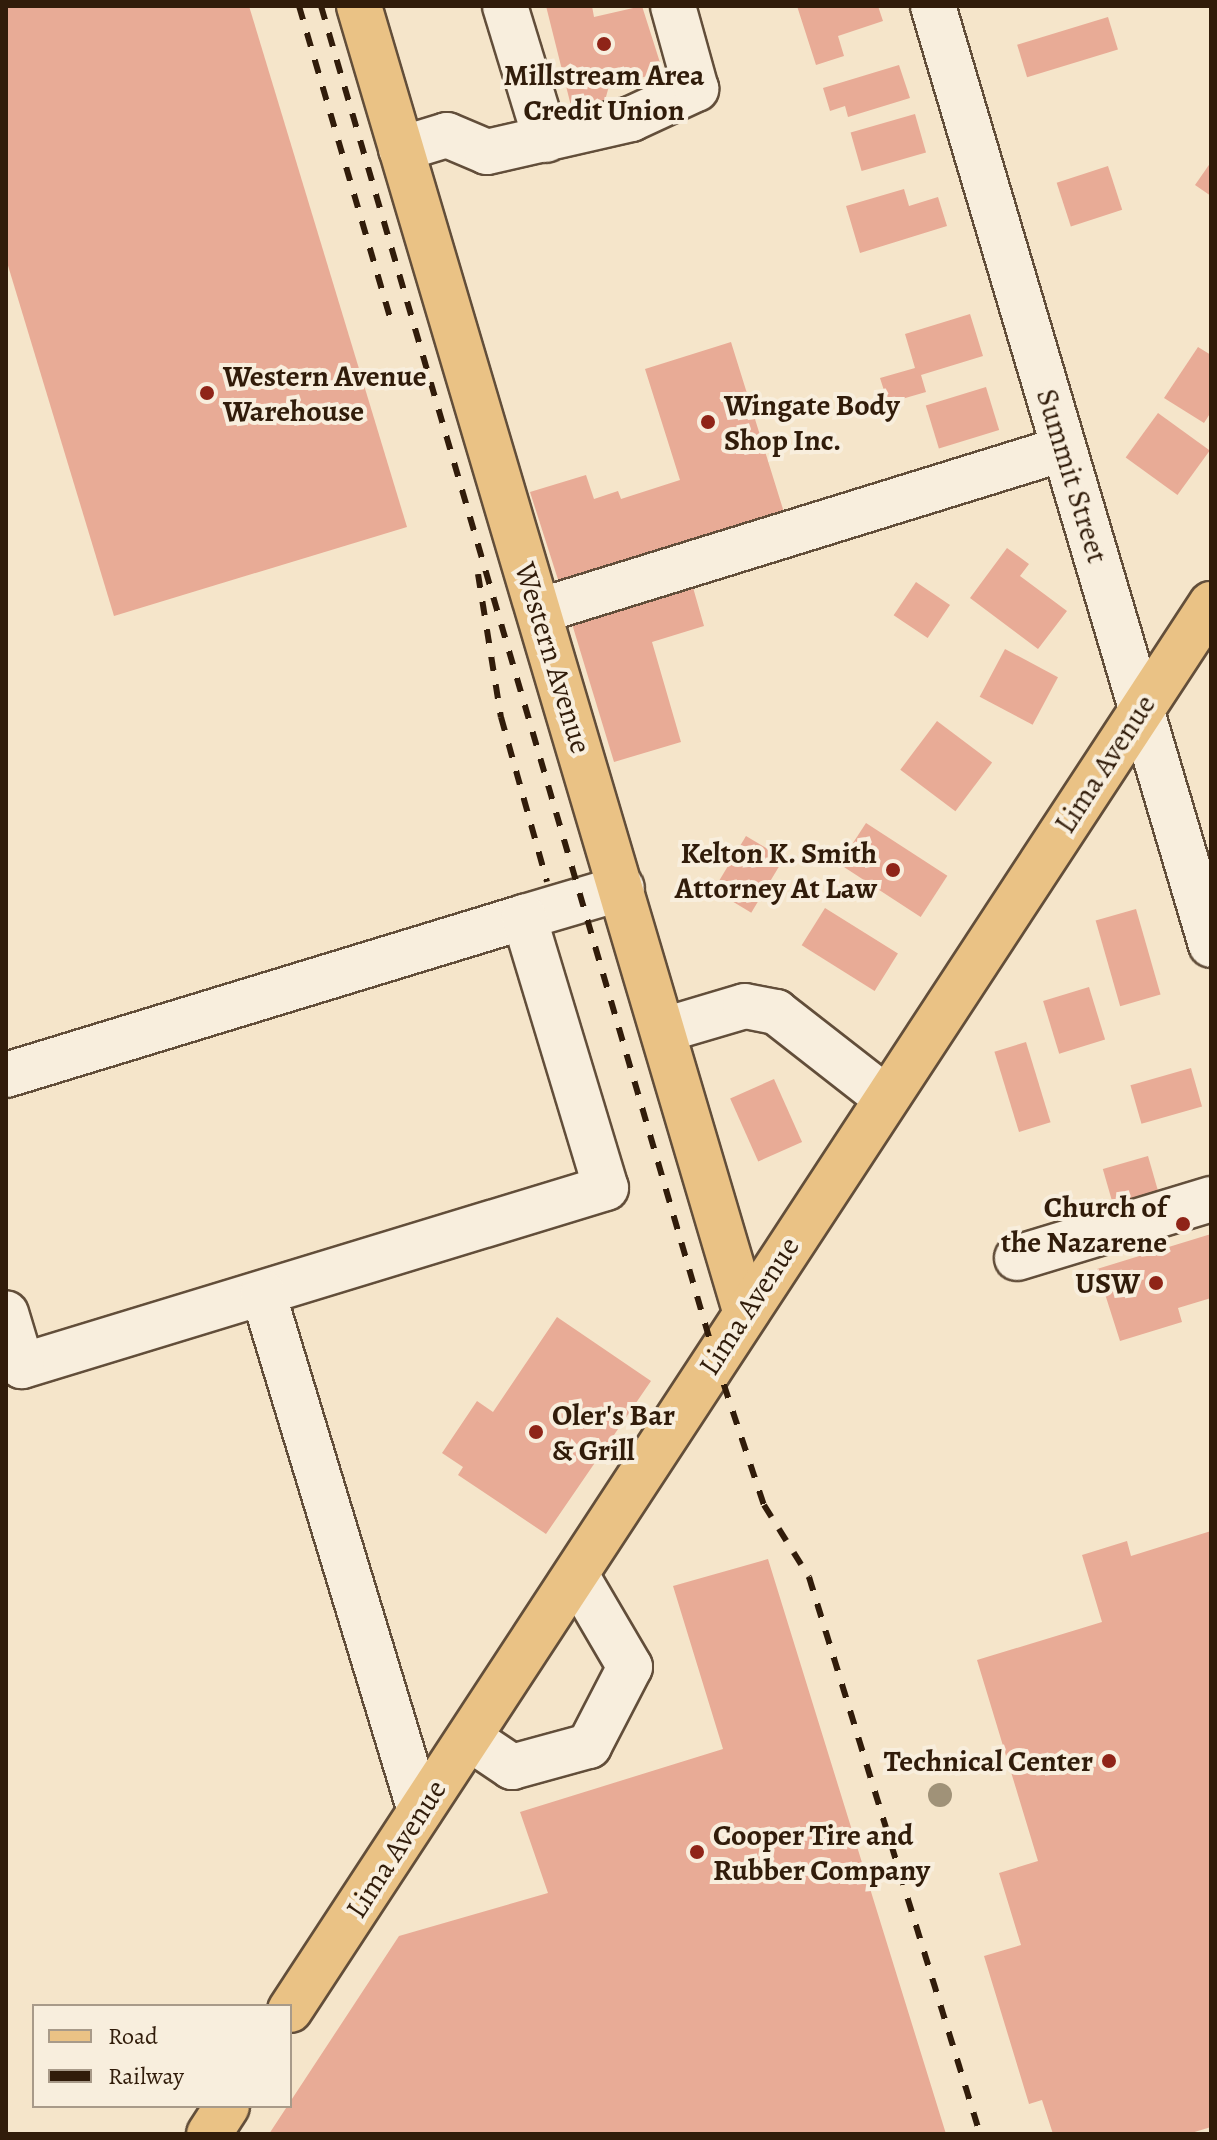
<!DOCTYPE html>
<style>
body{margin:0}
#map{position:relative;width:1217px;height:2140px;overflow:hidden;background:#f5e5ca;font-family:Alegreya,serif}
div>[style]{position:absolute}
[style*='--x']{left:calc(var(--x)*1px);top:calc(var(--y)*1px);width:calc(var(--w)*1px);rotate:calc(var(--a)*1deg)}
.building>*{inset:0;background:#e8ab96;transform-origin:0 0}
.roads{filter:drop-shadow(2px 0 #624e3a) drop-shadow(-2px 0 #624e3a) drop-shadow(0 2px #624e3a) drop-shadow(0 -2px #624e3a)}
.minor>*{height:44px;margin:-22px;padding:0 22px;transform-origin:22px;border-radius:22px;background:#f8eedd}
.major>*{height:44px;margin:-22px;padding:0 22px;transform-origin:22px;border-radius:22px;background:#eac285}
.rail>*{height:6px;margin-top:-3px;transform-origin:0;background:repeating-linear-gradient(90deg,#311c0a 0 14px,transparent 0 28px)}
.trees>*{width:24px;height:24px;margin:-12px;border-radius:50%;background:#a09278}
.dots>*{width:22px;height:22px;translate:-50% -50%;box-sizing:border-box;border:4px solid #f8eedd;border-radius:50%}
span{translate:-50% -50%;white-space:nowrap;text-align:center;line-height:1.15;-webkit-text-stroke:8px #f8eedd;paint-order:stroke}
.poi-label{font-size:30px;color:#311c0a;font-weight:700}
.left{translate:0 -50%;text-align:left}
.right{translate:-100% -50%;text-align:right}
.street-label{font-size:30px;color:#311c0a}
.frame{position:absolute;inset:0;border:8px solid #311c0a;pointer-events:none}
.legend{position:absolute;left:32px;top:2004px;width:260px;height:104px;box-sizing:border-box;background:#f8eedd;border:2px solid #a89a89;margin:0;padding:10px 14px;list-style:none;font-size:24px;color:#311c0a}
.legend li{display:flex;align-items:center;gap:16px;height:40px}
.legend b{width:40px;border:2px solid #a89a89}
</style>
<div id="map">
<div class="building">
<div style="clip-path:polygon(6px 6px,249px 6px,407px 527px,114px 616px,6px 259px)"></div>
<div style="clip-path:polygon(546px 6px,592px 6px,594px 17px,642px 6px,663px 72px,609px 86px,604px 104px,573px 114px)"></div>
<div style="clip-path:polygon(797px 6px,878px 6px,883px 21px,838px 36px,844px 56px,816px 65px)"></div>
<div style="left:1108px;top:17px;width:34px;height:95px;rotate:73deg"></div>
<div style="clip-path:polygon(899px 65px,910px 98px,848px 117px,845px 106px,830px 111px,823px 88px)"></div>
<div style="left:915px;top:114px;width:40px;height:67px;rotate:74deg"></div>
<div style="clip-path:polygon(1211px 162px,1211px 196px,1195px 185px)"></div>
<div style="left:1108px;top:166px;width:46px;height:54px;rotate:72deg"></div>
<div style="clip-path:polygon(904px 189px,909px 206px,938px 197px,947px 226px,860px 253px,846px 206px)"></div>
<div style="clip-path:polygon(970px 314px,983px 356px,921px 375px,926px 392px,888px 403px,880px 378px,915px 368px,905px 334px)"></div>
<div style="clip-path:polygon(731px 342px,787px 522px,562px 592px,530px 492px,586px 475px,594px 499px,618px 491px,621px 499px,680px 480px,645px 369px)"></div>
<div style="clip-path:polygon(1198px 347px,1211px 355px,1211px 412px,1204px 423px,1164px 398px)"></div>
<div style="left:986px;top:387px;width:45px;height:63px;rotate:73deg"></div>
<div style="left:1158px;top:413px;width:64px;height:55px;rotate:36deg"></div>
<div style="clip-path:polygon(1007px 548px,1029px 564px,1020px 576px,1067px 611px,1038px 649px,970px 598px)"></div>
<div style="clip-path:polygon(690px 577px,704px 626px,652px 642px,681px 742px,614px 762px,569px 614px)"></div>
<div style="left:916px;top:582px;width:41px;height:40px;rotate:34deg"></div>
<div style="left:1005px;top:649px;width:60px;height:54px;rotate:28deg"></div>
<div style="left:937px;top:721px;width:69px;height:61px;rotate:37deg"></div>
<div style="left:866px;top:823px;width:97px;height:49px;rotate:33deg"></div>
<div style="left:746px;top:836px;width:44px;height:63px;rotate:31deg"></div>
<div style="left:825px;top:908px;width:86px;height:44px;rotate:32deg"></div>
<div style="left:1136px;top:909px;width:89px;height:42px;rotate:74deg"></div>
<div style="left:1089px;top:987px;width:55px;height:48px;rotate:73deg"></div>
<div style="left:1026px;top:1042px;width:84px;height:33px;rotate:73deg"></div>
<div style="left:1191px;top:1068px;width:40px;height:63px;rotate:74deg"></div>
<div style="left:774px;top:1079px;width:69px;height:48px;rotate:66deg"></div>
<div style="left:1148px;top:1156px;width:50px;height:47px;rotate:74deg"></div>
<div style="clip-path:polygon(1211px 1234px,1211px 1298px,1178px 1308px,1182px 1322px,1120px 1341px,1097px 1269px)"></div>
<div style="clip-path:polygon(557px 1317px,651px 1381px,546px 1534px,458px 1475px,463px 1467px,442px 1453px,477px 1401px,493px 1412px)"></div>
<div style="clip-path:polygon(1211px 1531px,1211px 2127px,1188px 2134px,1053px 2134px,1042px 2100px,1029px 2104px,984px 1956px,1021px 1945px,999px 1873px,1038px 1861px,977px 1660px,1102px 1622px,1082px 1555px,1127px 1541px,1131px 1556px)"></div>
<div style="clip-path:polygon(768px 1559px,946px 2134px,269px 2134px,399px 1936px,548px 1893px,520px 1812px,723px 1749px,673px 1586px)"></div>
</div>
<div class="roads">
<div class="minor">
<div style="--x:505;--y:6;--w:140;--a:73"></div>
<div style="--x:933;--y:6;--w:979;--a:73.51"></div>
<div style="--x:401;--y:149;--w:48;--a:-16.9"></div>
<div style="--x:447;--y:135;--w:43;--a:23"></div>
<div style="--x:487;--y:152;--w:148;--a:-12.9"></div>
<div style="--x:631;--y:119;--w:72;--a:-24.8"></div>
<div style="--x:696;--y:89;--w:86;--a:-105.5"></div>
<div style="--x:539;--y:611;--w:548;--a:-17.18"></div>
<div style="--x:524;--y:917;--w:102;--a:-16.5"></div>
<div style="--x:664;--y:1030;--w:84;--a:-16.5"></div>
<div style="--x:745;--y:1006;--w:32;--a:11"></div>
<div style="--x:776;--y:1012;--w:140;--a:38"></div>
<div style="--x:6;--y:1075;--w:542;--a:-16.96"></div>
<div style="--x:524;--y:917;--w:283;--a:73.2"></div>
<div style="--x:606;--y:1188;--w:611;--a:163.05"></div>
<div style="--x:22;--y:1366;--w:55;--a:-106.8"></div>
<div style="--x:1017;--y:1258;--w:203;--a:-16.9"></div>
<div style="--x:263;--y:1293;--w:541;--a:73.14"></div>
<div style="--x:469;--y:1738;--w:52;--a:34"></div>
<div style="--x:512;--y:1767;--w:80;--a:-15.3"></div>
<div style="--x:589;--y:1746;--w:89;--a:-62.6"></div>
<div style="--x:630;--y:1667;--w:107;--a:-120.4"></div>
</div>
<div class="major">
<div style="--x:359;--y:6;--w:1361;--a:73.52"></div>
<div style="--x:290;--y:2010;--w:1681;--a:-56.77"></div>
<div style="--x:209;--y:2134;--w:33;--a:-57"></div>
</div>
</div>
<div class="rail">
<div style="--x:299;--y:6;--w:328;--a:73.7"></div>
<div style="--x:321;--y:6;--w:1408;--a:73.75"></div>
<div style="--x:715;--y:1358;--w:155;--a:71.6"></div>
<div style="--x:764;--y:1505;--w:85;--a:58"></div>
<div style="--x:809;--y:1577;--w:583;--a:72.93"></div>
<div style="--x:478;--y:574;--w:145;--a:80.9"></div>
<div style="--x:501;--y:717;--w:171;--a:74.4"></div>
</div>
<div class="trees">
<div style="left:940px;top:1795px"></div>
</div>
<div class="dots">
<div style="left:604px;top:44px;background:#8f2418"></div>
<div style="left:207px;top:393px;background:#8f2418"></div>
<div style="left:708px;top:422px;background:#8f2418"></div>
<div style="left:893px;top:870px;background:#8f2418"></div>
<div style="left:1183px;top:1224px;background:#8f2418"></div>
<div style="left:1156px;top:1283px;background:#8f2418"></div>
<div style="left:536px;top:1432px;background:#8f2418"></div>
<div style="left:1109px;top:1761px;background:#8f2418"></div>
<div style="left:697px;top:1852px;background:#8f2418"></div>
</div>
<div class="poi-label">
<span style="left:604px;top:92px">Millstream Area<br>Credit Union</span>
<span class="left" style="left:223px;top:393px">Western Avenue<br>Warehouse</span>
<span class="left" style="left:724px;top:422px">Wingate Body<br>Shop Inc.</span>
<span class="right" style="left:877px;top:870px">Kelton K. Smith<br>Attorney At Law</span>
<span class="right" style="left:1167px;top:1224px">Church of<br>the Nazarene</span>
<span class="right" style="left:1140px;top:1283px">USW</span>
<span class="left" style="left:552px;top:1432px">Oler's Bar<br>&amp; Grill</span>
<span class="right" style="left:1093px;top:1761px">Technical Center</span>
<span class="left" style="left:713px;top:1852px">Cooper Tire and<br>Rubber Company</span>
</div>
<div class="street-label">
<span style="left:1072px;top:476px;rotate:73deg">Summit Street</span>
<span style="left:553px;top:658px;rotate:73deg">Western Avenue</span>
<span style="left:1105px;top:764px;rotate:-57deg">Lima Avenue</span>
<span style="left:749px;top:1306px;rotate:-57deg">Lima Avenue</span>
<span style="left:396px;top:1849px;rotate:-57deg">Lima Avenue</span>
</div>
<div class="frame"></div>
<ul class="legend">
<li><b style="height:10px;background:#eac285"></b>Road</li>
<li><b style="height:10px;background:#311c0a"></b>Railway</li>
</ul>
</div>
